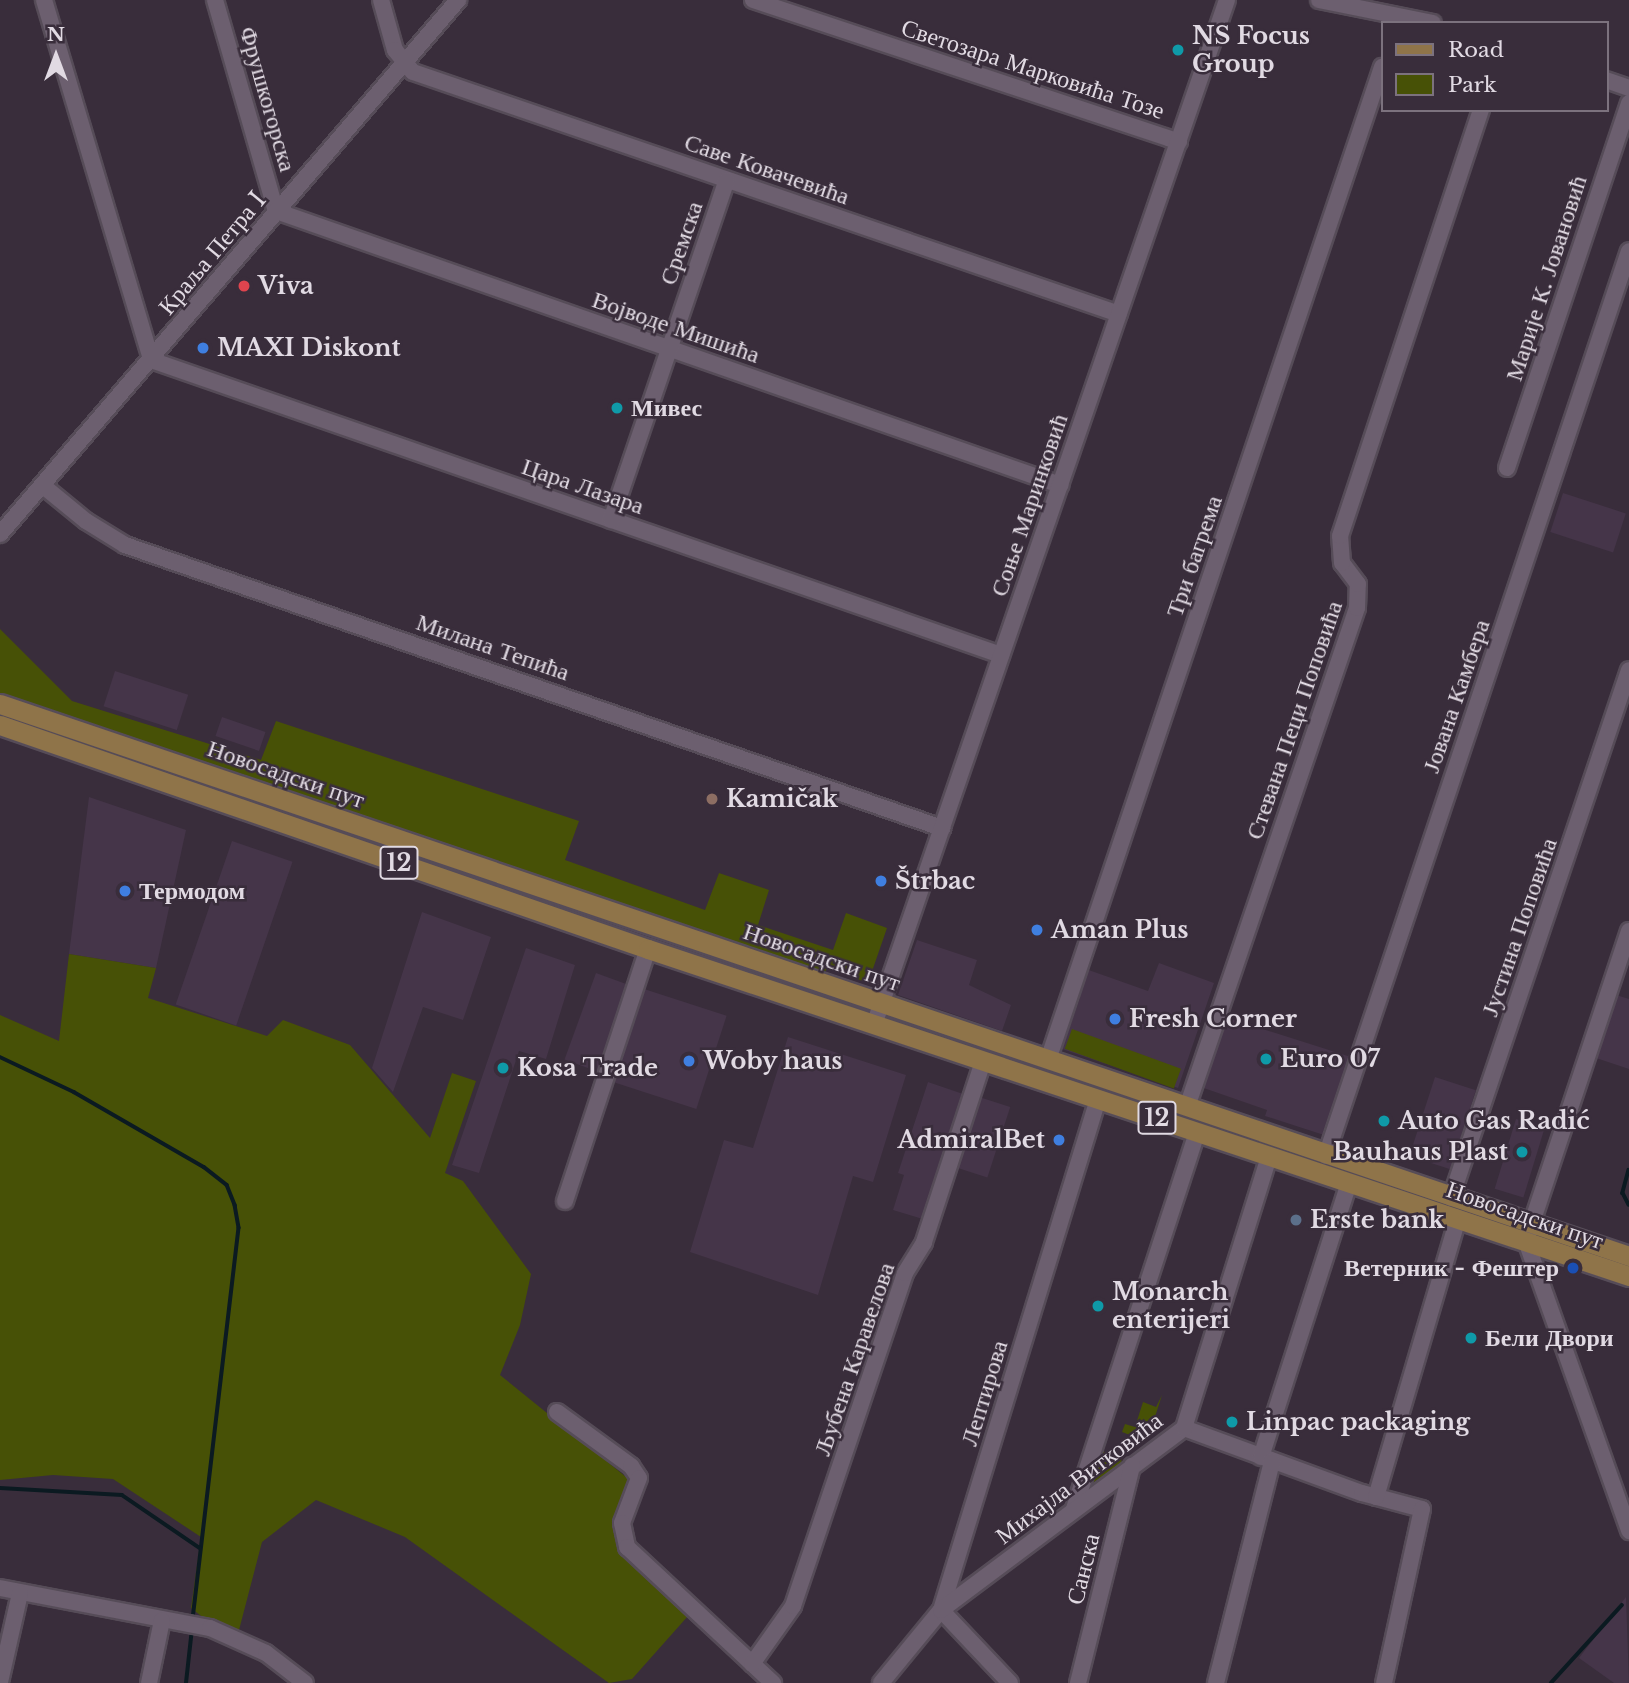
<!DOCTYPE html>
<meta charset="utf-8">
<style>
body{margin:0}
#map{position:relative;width:1629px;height:1683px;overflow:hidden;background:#392d3b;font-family:"Libre Baskerville",serif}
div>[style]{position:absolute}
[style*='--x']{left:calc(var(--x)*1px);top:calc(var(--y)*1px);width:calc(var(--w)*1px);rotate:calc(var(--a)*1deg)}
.built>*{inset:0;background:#453549;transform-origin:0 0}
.green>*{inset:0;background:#475106;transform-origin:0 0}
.stream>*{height:3.5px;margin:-1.75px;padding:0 1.75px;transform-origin:1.75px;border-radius:1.75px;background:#0b1a21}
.roads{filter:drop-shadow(2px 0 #564c58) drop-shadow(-2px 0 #564c58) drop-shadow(0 2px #564c58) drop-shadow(0 -2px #564c58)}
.minor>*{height:16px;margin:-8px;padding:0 8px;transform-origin:8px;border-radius:8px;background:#6c5f6f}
.major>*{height:19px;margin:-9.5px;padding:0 9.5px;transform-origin:9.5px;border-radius:9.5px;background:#8f7449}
.dots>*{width:19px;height:19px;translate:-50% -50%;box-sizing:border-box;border:4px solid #392d3b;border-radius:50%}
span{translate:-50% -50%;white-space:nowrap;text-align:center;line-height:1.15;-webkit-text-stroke:5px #392d3b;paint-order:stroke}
.shield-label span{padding:2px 5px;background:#392d3b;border:2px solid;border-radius:5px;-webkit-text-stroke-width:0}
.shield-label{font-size:23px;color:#e1dae3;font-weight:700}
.poi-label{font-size:24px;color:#e1dae3;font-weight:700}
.left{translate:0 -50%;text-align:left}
.right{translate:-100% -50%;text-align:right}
.street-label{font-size:24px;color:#e1dae3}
.legend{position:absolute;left:1381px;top:21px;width:228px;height:91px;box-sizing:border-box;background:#392d3b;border:2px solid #7c727e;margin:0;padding:9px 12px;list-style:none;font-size:21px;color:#e1dae3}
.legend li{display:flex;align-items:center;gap:14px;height:35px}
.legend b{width:35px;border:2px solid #7c727e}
.north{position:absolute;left:21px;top:21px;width:70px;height:70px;-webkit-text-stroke:5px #392d3b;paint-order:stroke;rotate:0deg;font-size:19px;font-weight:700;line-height:28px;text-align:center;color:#e1dae3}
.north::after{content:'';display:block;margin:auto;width:24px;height:32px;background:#e1dae3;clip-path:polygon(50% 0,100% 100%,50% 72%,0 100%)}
</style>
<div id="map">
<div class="built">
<div style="left:1563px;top:493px;width:66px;height:41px;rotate:18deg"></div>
<div style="left:115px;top:671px;width:77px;height:37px;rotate:18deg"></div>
<div style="left:222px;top:717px;width:46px;height:20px;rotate:19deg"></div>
<div style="clip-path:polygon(89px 797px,186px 830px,156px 968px,69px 954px)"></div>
<div style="left:232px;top:841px;width:64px;height:173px;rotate:19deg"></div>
<div style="clip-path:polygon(422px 912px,491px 937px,463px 1020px,423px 1007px,393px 1092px,372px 1068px)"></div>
<div style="clip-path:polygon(917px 940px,977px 960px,969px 985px,1011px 1005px,1002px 1031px,898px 995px)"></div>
<div style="clip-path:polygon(526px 948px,575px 965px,546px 1059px,519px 1051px,479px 1173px,452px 1165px)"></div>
<div style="clip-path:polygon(1159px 963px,1214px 983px,1178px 1088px,1062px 1049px,1080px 998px,1074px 995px,1083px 968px,1148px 991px)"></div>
<div style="left:596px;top:973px;width:35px;height:92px;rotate:20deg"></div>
<div style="left:641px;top:988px;width:90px;height:98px;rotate:18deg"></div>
<div style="clip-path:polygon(1613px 994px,1629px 999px,1629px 1069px,1593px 1057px)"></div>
<div style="clip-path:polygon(1222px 1016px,1351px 1057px,1327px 1136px,1265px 1116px,1267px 1110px,1198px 1086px)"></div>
<div style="clip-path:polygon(788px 1037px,906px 1075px,873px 1182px,853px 1176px,818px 1295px,690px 1252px,724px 1140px,753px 1148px)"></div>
<div style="left:1435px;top:1077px;width:43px;height:83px;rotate:18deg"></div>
<div style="clip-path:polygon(928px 1082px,966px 1095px,926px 1220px,893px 1210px,904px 1175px,898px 1173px)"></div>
<div style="left:976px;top:1096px;width:36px;height:74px;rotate:18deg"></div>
<div style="left:1516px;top:1119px;width:30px;height:73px;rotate:17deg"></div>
<div style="clip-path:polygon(1626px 1597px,1629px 1683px,1614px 1683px,1579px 1658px)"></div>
</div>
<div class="green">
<div style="clip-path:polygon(0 629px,72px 701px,261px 760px,276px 721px,579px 821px,565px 860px,705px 910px,719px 873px,769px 890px,758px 925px,833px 950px,846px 913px,887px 928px,868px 983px,827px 968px,824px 974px,0 694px)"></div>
<div style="clip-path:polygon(69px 954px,156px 968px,148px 998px,267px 1036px,283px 1020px,350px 1045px,430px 1138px,452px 1073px,476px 1081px,445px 1173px,463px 1181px,531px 1274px,520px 1325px,500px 1375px,631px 1481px,615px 1521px,618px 1552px,688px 1616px,632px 1679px,609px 1683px,405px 1537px,316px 1500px,262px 1542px,239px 1630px,205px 1619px,191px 1608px,201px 1537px,113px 1479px,53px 1475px,0 1480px,0 1015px,59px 1041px)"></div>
<div style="left:1072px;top:1029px;width:116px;height:21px;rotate:20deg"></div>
<div style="clip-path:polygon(1162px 1395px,1154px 1420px,1166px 1424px,1124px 1453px,1130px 1435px,1122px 1432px,1125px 1424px,1135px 1427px,1143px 1402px,1156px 1407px)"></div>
<div style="clip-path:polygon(1102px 1451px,1122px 1458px,1121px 1463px,1090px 1485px)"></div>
</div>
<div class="stream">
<div style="--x:0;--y:1057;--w:82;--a:25.3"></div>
<div style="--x:74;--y:1092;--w:150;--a:30"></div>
<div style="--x:204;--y:1167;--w:29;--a:38"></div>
<div style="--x:227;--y:1185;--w:22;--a:68"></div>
<div style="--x:235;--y:1205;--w:23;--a:80"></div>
<div style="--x:239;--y:1228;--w:396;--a:96.7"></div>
<div style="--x:1629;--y:1170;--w:24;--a:105"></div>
<div style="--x:1623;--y:1193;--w:13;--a:63"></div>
<div style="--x:0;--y:1488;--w:122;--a:3.3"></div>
<div style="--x:122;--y:1495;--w:94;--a:34.2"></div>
<div style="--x:186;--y:1683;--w:54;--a:-83.7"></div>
<div style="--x:1551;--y:1683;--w:105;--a:-47.7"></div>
</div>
<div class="roads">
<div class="minor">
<div style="--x:44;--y:0;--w:376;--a:73.4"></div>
<div style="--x:215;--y:0;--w:220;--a:73.9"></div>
<div style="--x:276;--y:211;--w:831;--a:19.26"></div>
<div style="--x:381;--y:0;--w:52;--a:74.4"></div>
<div style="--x:395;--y:50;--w:28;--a:51"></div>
<div style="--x:413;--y:72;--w:746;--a:18.92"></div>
<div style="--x:753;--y:0;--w:449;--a:18.4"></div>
<div style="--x:1319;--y:0;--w:116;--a:11.4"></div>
<div style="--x:1606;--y:80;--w:24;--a:19"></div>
<div style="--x:151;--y:360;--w:900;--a:19.14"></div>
<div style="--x:1507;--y:468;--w:385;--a:-71.5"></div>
<div style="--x:42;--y:485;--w:57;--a:39.3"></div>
<div style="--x:86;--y:521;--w:46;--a:31.6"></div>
<div style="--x:125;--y:545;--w:865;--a:19.11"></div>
<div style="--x:611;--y:520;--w:359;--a:-71.2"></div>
<div style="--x:0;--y:534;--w:704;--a:-49.38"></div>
<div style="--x:1629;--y:931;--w:327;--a:108.4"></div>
<div style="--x:1526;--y:1241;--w:308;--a:70.4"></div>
<div style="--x:874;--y:1025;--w:1084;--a:-71"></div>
<div style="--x:1048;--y:1060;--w:1048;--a:-71.41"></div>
<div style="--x:1187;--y:1107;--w:527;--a:-71.19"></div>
<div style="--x:1357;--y:608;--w:24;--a:-88"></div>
<div style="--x:1358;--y:584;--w:26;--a:-127"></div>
<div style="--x:1342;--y:563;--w:27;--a:-94"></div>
<div style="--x:1340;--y:536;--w:449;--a:-71.7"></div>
<div style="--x:1326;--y:1156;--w:954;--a:-71.49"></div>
<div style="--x:1451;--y:1198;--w:557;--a:-71.37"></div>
<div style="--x:565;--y:1201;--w:265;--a:-71.8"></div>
<div style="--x:557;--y:1412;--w:92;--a:36.1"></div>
<div style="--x:631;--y:1466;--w:14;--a:56"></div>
<div style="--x:639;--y:1478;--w:48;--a:110.7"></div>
<div style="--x:622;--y:1523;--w:25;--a:78"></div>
<div style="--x:627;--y:1547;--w:200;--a:43"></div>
<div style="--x:1184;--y:1428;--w:189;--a:20.1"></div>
<div style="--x:1362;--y:1493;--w:62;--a:14.9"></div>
<div style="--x:1422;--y:1509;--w:178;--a:102.3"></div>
<div style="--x:1261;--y:1457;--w:288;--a:-72.2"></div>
<div style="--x:1376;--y:1497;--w:291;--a:-73.6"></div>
<div style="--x:1074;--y:1509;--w:397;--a:-71.9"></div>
<div style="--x:0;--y:1588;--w:214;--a:10.8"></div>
<div style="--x:210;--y:1628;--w:61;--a:24.1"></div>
<div style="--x:266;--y:1653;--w:49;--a:37.6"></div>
<div style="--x:752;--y:1664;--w:71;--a:-54.7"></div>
<div style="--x:793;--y:1606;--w:351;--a:-71.4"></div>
<div style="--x:905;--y:1273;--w:36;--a:-58"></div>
<div style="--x:924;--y:1242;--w:190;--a:-71.9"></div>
<div style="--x:0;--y:1682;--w:91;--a:-77.3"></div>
<div style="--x:149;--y:1683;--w:64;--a:-78.3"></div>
<div style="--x:881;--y:1683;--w:94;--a:-50.6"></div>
<div style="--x:941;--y:1610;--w:535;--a:-72.92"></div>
<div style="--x:1010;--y:1683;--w:100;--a:-133.4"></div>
<div style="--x:941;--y:1610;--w:304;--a:-36.8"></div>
<div style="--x:1184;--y:1428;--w:285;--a:-72.6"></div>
<div style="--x:1078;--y:1683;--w:224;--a:-76"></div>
<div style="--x:1216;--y:1683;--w:229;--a:-75.8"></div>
</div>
<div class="major">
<div style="--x:0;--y:704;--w:1720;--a:18.72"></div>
<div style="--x:0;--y:725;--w:686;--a:19.07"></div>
<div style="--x:648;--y:949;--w:1034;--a:18.43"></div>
</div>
</div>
<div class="dots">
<div style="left:1178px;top:50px;background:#0f9aa8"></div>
<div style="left:244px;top:286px;background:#e0444e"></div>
<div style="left:203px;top:348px;background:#3f7fe0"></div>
<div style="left:617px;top:408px;background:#0f9aa8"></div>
<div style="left:712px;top:799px;background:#8d6e63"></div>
<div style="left:881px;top:881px;background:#3f7fe0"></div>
<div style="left:125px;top:891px;background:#3f7fe0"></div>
<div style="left:1037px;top:930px;background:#3f7fe0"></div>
<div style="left:1115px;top:1019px;background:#3f7fe0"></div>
<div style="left:1266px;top:1059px;background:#0f9aa8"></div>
<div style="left:689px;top:1061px;background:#3f7fe0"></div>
<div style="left:503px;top:1068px;background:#0f9aa8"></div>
<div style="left:1384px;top:1121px;background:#0f9aa8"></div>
<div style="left:1059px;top:1140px;background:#3f7fe0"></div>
<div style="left:1522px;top:1152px;background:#0f9aa8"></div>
<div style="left:1296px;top:1220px;background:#5c6f8a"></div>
<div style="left:1573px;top:1268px;background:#1a4fb4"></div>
<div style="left:1098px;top:1306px;background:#0f9aa8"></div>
<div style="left:1471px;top:1338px;background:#0f9aa8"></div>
<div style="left:1232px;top:1422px;background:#0f9aa8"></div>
</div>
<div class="shield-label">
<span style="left:399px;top:863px">12</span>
<span style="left:1157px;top:1118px">12</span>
</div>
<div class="poi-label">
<span class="left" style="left:1192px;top:50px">NS Focus<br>Group</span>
<span class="left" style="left:258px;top:286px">Viva</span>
<span class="left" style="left:217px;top:348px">MAXI Diskont</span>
<span class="left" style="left:631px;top:408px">Мивес</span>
<span class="left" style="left:726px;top:799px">Kamičak</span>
<span class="left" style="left:895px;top:881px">Štrbac</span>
<span class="left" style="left:139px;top:891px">Термодом</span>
<span class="left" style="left:1051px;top:930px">Aman Plus</span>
<span class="left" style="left:1129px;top:1019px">Fresh Corner</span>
<span class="left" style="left:1280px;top:1059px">Euro 07</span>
<span class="left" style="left:703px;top:1061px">Woby haus</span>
<span class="left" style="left:517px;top:1068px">Kosa Trade</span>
<span class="left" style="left:1398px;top:1121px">Auto Gas Radić</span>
<span class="right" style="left:1045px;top:1140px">AdmiralBet</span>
<span class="right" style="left:1508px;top:1152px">Bauhaus Plast</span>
<span class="left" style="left:1310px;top:1220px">Erste bank</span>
<span class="right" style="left:1559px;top:1268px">Ветерник - Фештер</span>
<span class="left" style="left:1112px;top:1306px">Monarch<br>enterijeri</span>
<span class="left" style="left:1485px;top:1338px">Бели Двори</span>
<span class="left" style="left:1246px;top:1422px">Linpac packaging</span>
</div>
<div class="street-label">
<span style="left:1033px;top:69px;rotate:18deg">Светозара Марковића Тозе</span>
<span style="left:268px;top:99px;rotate:74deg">Фрушкогорска</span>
<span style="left:767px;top:169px;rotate:19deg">Саве Ковачевића</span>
<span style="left:681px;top:243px;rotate:-71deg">Сремска</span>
<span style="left:212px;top:253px;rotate:-50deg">Краља Петра I</span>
<span style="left:1546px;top:278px;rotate:-72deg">Марије К. Јовановић</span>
<span style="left:676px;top:327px;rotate:19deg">Војводе Мишића</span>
<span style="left:583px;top:486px;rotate:19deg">Цара Лазара</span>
<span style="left:1029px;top:505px;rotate:-71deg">Соње Маринковић</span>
<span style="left:1194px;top:556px;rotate:-71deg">Три багрема</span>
<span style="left:493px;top:647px;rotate:19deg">Милана Тепића</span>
<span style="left:1456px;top:696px;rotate:-71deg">Јована Камбера</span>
<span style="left:1294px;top:720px;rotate:-71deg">Стевана Пеци Поповића</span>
<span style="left:286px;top:774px;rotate:19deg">Новосадски пут</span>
<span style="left:1519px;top:927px;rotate:-71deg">Јустина Поповића</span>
<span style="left:822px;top:957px;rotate:19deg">Новосадски пут</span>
<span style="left:1525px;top:1215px;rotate:19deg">Новосадски пут</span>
<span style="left:854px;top:1359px;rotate:-71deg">Љубена Каравелова</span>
<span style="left:984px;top:1393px;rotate:-73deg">Лептирова</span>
<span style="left:1079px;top:1478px;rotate:-37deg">Михајла Витковића</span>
<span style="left:1083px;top:1569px;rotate:-76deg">Санска</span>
</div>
<ul class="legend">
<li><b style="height:9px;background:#8f7449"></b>Road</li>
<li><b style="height:19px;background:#475106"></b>Park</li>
</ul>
<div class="north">N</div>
</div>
